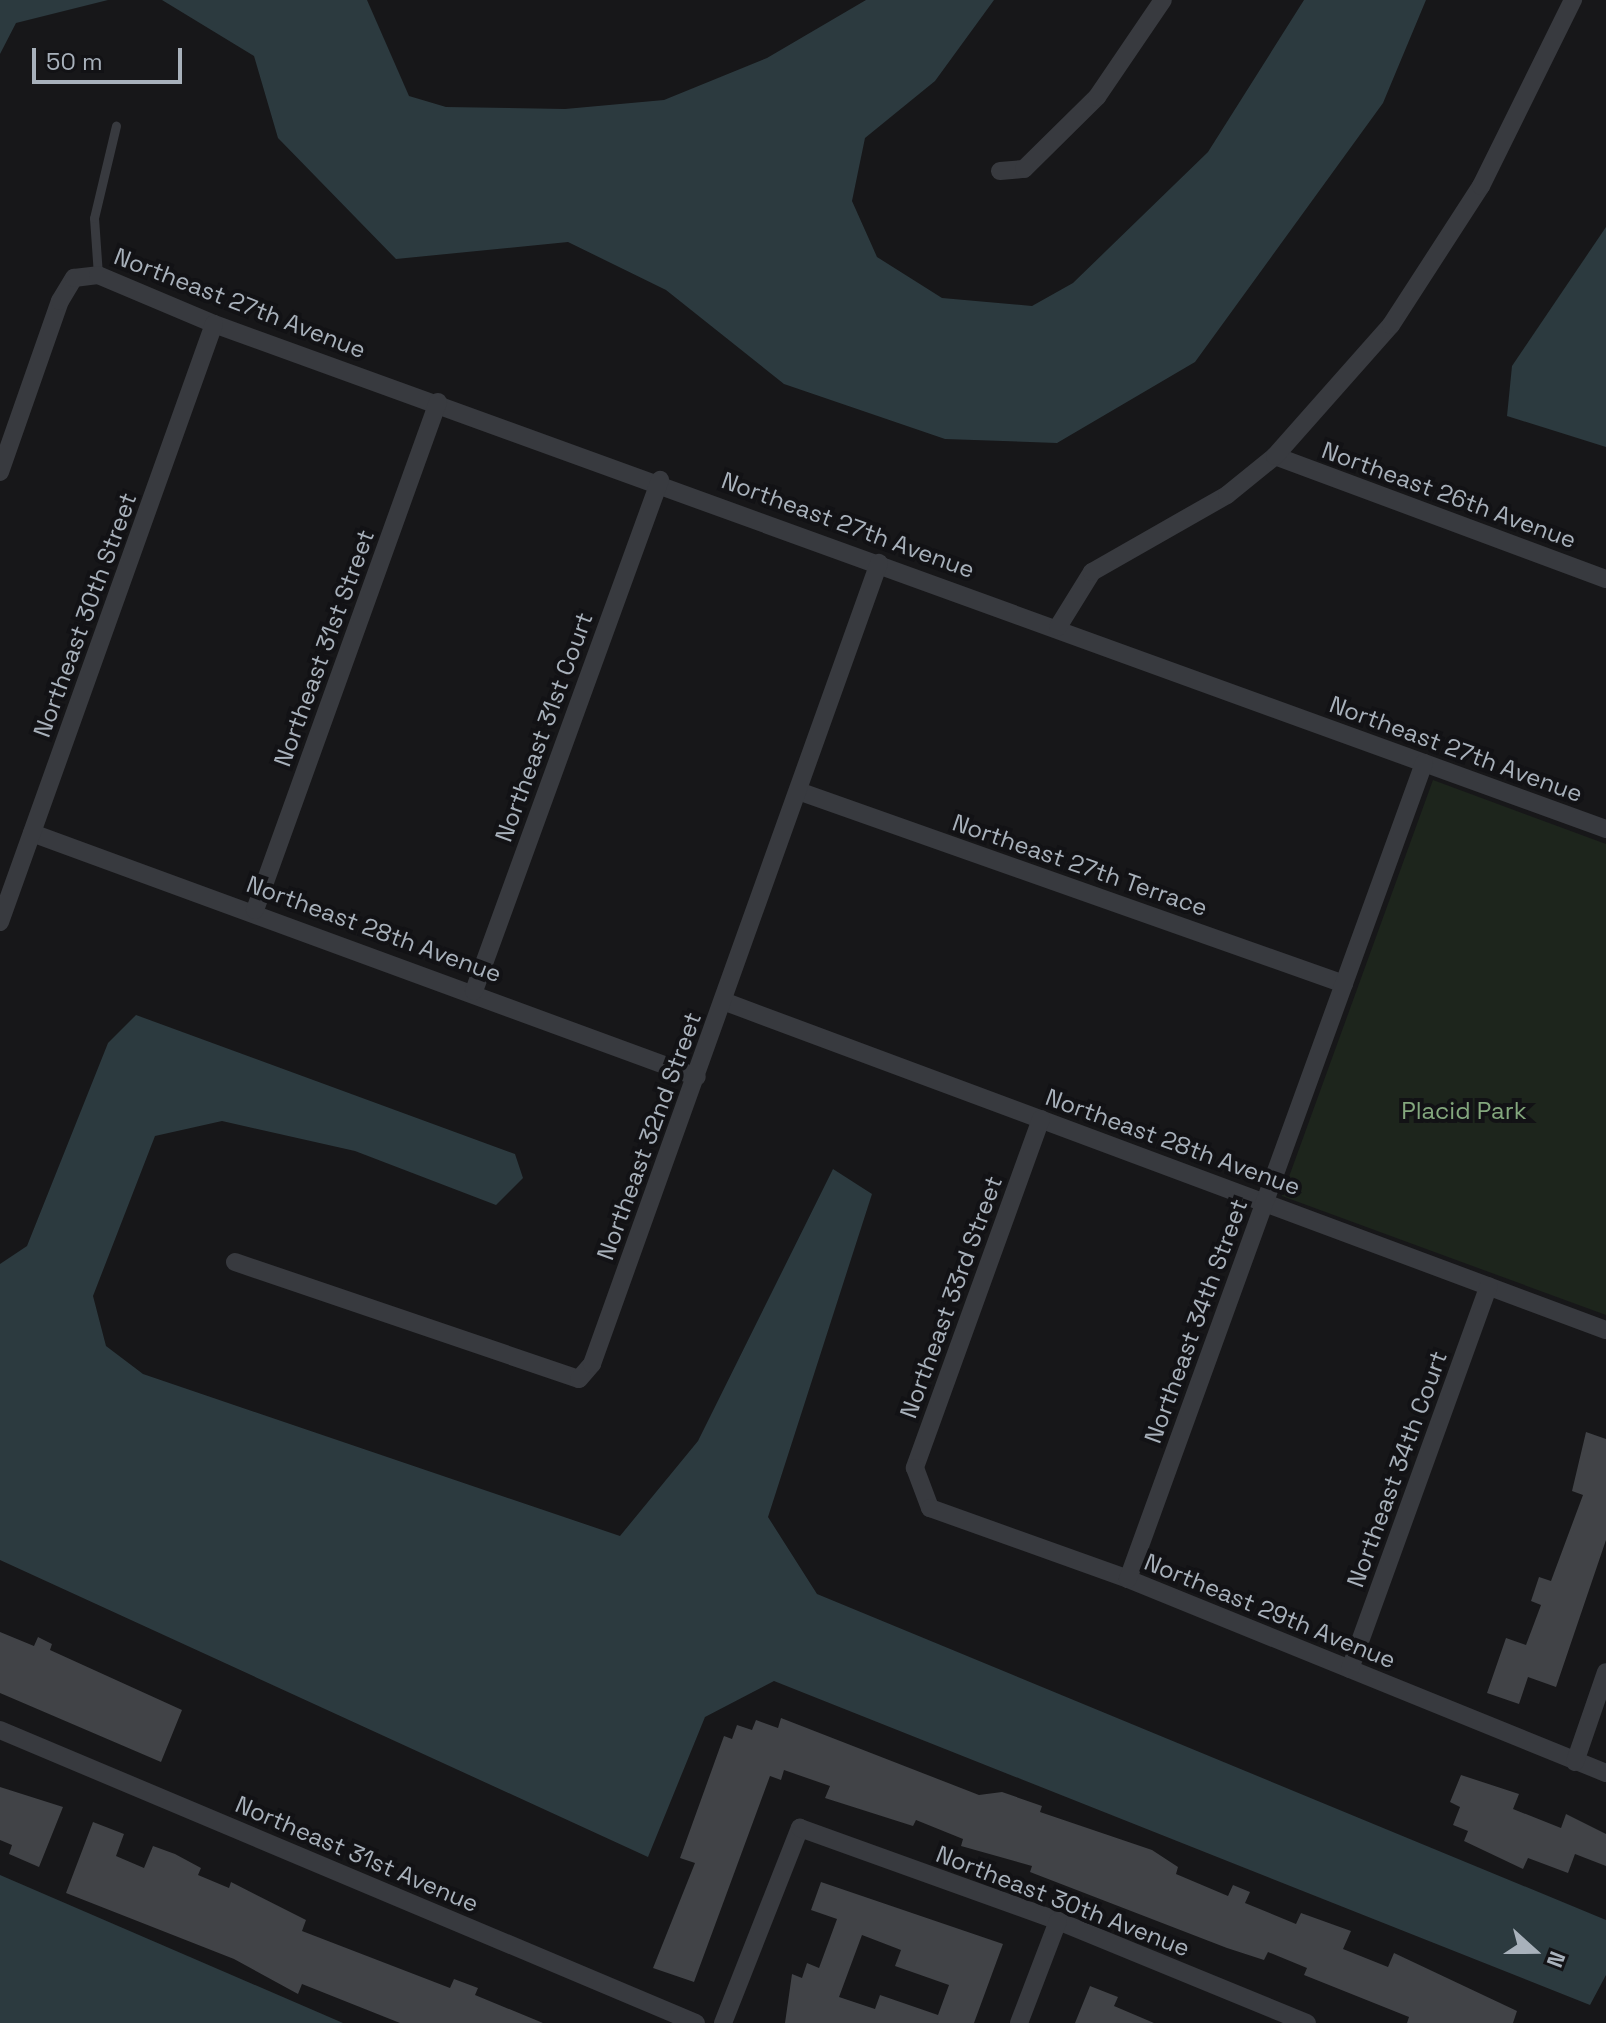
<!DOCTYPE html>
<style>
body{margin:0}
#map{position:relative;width:1606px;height:2023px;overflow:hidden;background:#171719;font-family:"Space Grotesk",sans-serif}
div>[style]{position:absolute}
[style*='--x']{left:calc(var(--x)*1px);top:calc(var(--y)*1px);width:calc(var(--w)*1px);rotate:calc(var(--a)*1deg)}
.green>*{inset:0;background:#1d251c}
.water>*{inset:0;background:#2c3a3f}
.building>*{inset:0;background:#414347}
.service>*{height:9px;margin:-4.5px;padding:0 4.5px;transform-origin:4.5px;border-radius:4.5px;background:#383a3f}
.minor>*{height:18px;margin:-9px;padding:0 9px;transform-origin:9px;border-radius:9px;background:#383a3f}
span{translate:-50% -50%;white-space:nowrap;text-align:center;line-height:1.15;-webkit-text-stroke:8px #121215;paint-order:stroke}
.street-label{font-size:24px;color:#a8b1bb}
.park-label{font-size:24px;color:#83a77d}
.north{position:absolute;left:1494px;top:1911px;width:80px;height:80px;-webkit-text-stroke:6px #121215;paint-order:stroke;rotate:111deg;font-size:22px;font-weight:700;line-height:32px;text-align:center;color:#a8b1bb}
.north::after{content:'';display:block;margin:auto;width:28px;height:36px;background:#a8b1bb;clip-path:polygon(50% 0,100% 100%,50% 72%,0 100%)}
.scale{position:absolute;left:32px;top:48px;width:150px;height:36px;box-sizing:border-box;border:4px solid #a8b1bb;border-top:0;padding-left:10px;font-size:24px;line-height:28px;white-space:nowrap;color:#a8b1bb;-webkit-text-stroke:6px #121215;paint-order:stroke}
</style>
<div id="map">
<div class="green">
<div style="clip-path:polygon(1433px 780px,1606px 844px,1606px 1315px,1282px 1196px)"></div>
</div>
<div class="water">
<div style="clip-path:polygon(0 0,108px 0,16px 23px,0 54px)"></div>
<div style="clip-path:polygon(162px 0,367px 0,409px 96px,446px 107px,565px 109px,664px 100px,767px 58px,866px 0,994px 0,935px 81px,865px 138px,852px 201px,877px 257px,942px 298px,1032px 306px,1073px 283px,1208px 152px,1304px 0,1426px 0,1383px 103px,1195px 362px,1057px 443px,945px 439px,784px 384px,666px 290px,568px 242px,396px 259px,278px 138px,254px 56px)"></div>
<div style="clip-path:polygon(1606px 227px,1606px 447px,1507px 416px,1512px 366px)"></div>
<div style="clip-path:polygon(136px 1015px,515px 1154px,523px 1178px,496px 1205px,355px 1151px,222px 1121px,155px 1136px,93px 1296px,106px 1346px,143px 1374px,620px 1536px,698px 1441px,833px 1169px,872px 1194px,768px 1517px,817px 1594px,1606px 1920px,1606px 1975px,1590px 2005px,774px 1681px,705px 1717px,648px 1857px,0 1560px,0 1264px,27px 1246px,108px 1043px)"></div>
<div style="clip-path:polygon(0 1875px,343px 2023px,0 2023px)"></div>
</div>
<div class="building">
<div style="clip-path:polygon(1586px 1432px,1606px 1439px,1606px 1540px,1556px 1687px,1528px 1677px,1519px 1704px,1487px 1693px,1506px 1638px,1526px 1645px,1541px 1605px,1531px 1601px,1539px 1577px,1551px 1581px,1583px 1495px,1572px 1491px)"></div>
<div style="clip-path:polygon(0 1632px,34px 1646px,38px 1637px,52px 1644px,50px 1650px,182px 1710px,161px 1762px,0 1693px)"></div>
<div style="clip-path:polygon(781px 1718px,979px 1795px,1002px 1792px,1042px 1806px,1040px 1812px,1152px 1850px,1178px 1867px,1176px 1874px,1228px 1896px,1233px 1885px,1250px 1892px,1245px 1903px,1296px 1924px,1301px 1913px,1351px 1931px,1343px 1949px,1388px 1967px,1394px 1953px,1517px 2011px,1513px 2023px,1407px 2023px,1409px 2017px,1304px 1975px,1307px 1968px,1268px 1952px,1264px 1960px,1227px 1948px,1030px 1872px,1032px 1866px,961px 1846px,963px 1839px,916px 1820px,913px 1826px,825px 1798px,830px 1786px,784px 1770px,781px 1780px,770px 1776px,694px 1982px,653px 1968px,695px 1863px,680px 1858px,724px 1736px,732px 1739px,737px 1725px,752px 1730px,756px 1720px,778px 1728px)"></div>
<div style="clip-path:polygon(1461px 1775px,1519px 1794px,1513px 1809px,1561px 1828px,1566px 1814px,1606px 1834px,1606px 1866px,1575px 1854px,1568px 1873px,1528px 1858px,1523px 1869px,1464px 1841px,1468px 1831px,1453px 1825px,1460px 1807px,1450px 1802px)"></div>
<div style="clip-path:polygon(0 1787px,63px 1807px,39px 1867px,9px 1854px,12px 1845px,0 1840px)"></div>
<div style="clip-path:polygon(93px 1822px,124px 1834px,116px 1856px,144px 1868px,153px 1846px,175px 1854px,201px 1868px,198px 1875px,229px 1888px,231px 1882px,306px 1920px,302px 1931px,450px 1988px,454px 1979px,478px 1988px,475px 1995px,543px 2023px,400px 2023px,302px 1984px,298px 1994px,234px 1959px,66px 1893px)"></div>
<div style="clip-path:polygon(evenodd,821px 1882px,1003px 1944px,974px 2023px,785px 2023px,792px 1974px,802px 1978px,807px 1963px,819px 1968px,837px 1919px,811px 1910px,821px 1882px,862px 1935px,901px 1950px,895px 1966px,949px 1985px,938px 2015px,880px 1995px,875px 2009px,839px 1997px,862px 1935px)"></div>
<div style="clip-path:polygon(1090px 1986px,1118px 1997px,1114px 2006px,1154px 2023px,1075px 2023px)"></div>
</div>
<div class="service">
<div style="--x:98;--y:275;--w:57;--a:-94"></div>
<div style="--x:94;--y:218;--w:95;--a:-76.6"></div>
</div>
<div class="minor">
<div style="--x:1000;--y:171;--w:24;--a:-5"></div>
<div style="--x:1024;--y:169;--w:103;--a:-44.6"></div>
<div style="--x:1097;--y:97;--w:117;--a:-55.8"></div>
<div style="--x:1275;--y:456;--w:353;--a:20.4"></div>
<div style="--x:0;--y:472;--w:181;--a:-70.7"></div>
<div style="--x:60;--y:301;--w:27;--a:-59"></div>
<div style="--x:74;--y:278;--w:24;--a:-7"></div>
<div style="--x:98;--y:275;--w:126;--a:22.9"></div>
<div style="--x:214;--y:324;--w:1481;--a:19.94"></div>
<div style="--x:1058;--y:627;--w:65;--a:-58.3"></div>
<div style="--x:1092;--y:572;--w:155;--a:-29.7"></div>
<div style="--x:1227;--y:495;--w:62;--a:-39.1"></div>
<div style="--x:1275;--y:456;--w:175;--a:-48.5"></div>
<div style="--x:1391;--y:325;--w:166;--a:-57.1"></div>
<div style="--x:1481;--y:186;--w:208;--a:-63.7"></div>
<div style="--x:801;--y:792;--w:576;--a:19.47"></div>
<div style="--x:32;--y:833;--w:708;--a:20.15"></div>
<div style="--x:255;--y:910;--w:540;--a:-70.19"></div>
<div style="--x:0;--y:922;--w:635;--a:-70.31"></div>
<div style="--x:474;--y:991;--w:544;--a:-70"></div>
<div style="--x:723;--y:1001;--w:942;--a:20.44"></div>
<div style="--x:1041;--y:1119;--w:371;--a:109.9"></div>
<div style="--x:915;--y:1468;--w:43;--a:69.4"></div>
<div style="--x:930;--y:1508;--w:210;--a:19.7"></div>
<div style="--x:1128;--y:1579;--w:516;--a:22.09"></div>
<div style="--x:235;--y:1262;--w:363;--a:18.8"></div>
<div style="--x:579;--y:1379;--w:20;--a:-49"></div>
<div style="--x:592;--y:1364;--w:851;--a:-70.29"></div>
<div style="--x:1128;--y:1579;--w:868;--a:-70.06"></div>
<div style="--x:1350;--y:1669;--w:407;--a:-70.1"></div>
<div style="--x:0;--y:1730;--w:755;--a:22.83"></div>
<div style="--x:1575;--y:1762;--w:95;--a:-71"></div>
<div style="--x:723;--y:2023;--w:210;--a:-68.5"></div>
<div style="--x:800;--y:1828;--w:274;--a:19.8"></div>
<div style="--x:1058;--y:1921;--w:269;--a:22.3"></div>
<div style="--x:1019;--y:2023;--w:109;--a:-69.1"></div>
</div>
<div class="street-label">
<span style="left:240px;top:303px;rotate:21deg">Northeast 27th Avenue</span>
<span style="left:1449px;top:495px;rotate:20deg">Northeast 26th Avenue</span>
<span style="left:848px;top:525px;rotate:20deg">Northeast 27th Avenue</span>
<span style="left:85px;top:615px;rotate:-70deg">Northeast 30th Street</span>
<span style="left:324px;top:648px;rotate:-70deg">Northeast 31st Street</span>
<span style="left:544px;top:727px;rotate:-70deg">Northeast 31st Court</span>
<span style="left:1456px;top:749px;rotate:20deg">Northeast 27th Avenue</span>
<span style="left:1080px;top:865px;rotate:19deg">Northeast 27th Terrace</span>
<span style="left:374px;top:929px;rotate:20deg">Northeast 28th Avenue</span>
<span style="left:649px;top:1136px;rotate:-70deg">Northeast 32nd Street</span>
<span style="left:1173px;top:1142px;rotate:20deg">Northeast 28th Avenue</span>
<span style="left:951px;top:1297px;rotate:-70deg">Northeast 33rd Street</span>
<span style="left:1196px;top:1321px;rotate:-70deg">Northeast 34th Street</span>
<span style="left:1397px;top:1469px;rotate:-70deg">Northeast 34th Court</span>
<span style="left:1270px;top:1611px;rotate:22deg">Northeast 29th Avenue</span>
<span style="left:357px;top:1854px;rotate:23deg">Northeast 31st Avenue</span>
<span style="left:1063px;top:1901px;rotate:21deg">Northeast 30th Avenue</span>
</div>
<div class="park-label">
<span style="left:1464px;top:1111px">Placid Park</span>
</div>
<div class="north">N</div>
<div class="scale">50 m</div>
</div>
